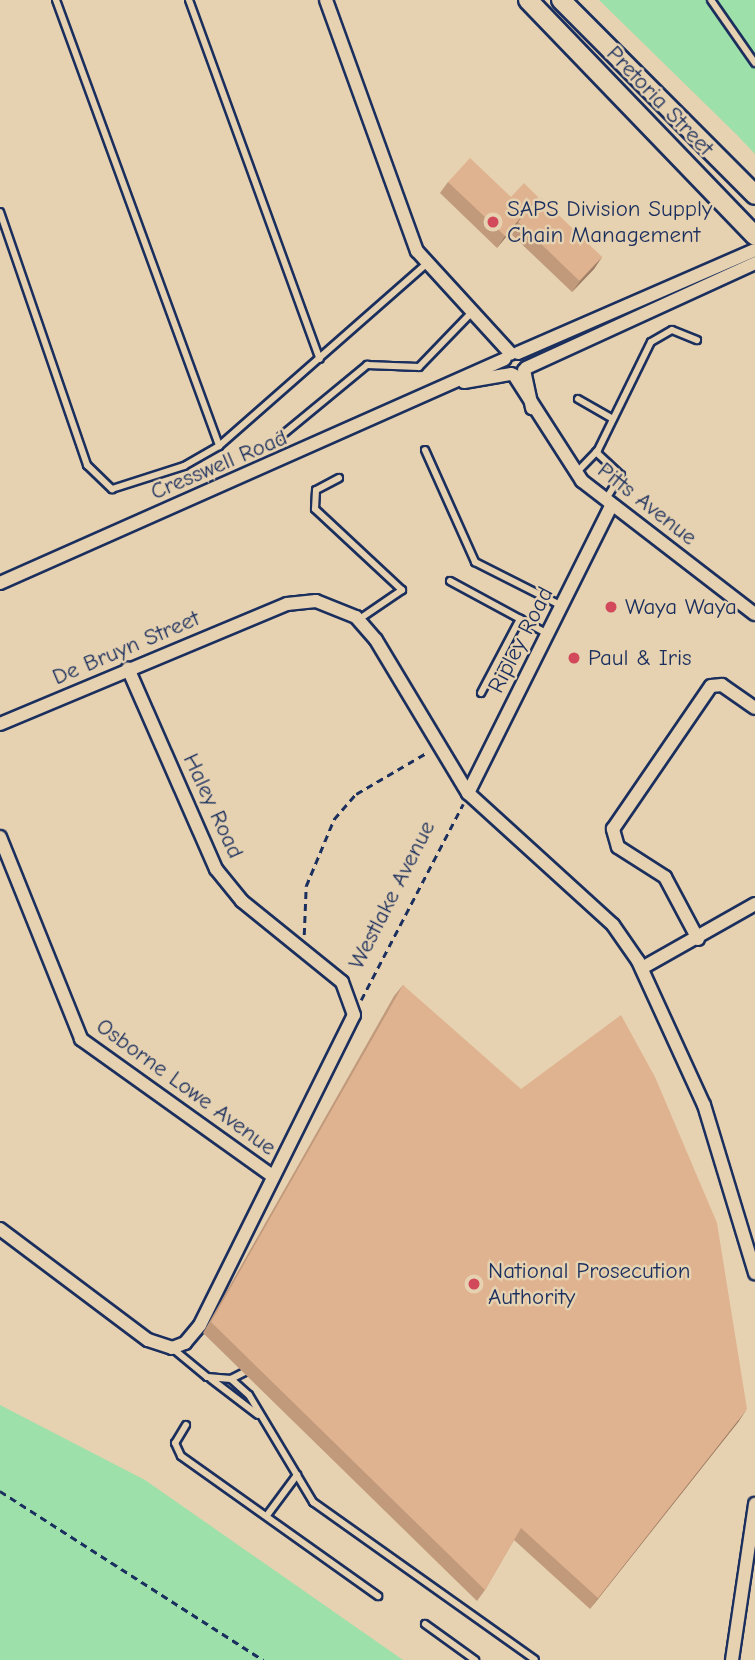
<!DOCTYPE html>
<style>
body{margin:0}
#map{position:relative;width:755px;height:1660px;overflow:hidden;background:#e6d2b1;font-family:"Comic Neue",sans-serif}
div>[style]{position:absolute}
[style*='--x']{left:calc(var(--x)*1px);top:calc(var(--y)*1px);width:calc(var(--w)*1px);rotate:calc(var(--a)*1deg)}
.green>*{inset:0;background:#9de0aa}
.path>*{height:2.5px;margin-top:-1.25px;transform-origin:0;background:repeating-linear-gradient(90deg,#1b2f5e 0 7px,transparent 0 12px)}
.roads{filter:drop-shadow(2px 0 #1b2f5e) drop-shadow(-2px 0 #1b2f5e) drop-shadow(0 2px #1b2f5e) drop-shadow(0 -2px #1b2f5e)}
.service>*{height:6px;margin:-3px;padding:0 3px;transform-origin:3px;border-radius:3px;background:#e6d2b1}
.minor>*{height:12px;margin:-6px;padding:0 6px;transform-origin:6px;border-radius:6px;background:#e6d2b1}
.secondary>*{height:18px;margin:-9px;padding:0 9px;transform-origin:9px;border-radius:9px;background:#e6d2b1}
.wall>*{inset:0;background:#c19a7c}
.shaded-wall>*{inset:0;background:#9d7d65}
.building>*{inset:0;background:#e0b390;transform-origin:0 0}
.dots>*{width:19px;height:19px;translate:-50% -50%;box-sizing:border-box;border:4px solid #e6d2b1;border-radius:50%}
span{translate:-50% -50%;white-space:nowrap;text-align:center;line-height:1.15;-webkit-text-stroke:5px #e6d2b1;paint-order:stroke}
.street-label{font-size:23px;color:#1b2f5e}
.poi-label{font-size:23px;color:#1b2f5e}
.left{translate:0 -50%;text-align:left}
</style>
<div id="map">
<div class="green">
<div style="clip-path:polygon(599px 0,755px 0,755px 154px,737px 135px)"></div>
<div style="clip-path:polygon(0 1405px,145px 1480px,403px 1660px,0 1660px)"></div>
</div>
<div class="path">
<div style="--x:304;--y:935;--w:49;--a:-87.7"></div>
<div style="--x:306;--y:886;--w:73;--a:-67.3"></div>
<div style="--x:334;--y:819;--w:33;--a:-49"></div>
<div style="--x:356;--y:794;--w:83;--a:-30.3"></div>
<div style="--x:361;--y:1000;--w:221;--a:-62.5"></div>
<div style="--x:0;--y:1491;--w:313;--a:32.7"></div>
</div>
<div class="roads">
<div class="service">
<div style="--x:56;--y:0;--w:475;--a:69.9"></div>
<div style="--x:189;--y:0;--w:382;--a:70"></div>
<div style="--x:711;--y:0;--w:77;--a:55.1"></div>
<div style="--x:0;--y:212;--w:268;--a:71"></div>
<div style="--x:87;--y:465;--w:35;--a:44"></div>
<div style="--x:112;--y:489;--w:76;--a:-17.7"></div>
<div style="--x:184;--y:466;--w:40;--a:-29.7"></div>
<div style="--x:219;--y:446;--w:274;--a:-41.3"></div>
<div style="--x:578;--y:399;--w:40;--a:29.7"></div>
<div style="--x:281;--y:436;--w:112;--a:-39.5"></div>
<div style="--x:367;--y:365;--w:52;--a:2.2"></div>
<div style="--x:419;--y:367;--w:78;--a:-46"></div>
<div style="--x:425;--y:450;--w:123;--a:65.9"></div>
<div style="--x:475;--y:562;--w:97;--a:26.8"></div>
<div style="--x:596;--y:452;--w:34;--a:43"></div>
<div style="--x:621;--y:475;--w:28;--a:122"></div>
<div style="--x:577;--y:472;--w:30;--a:-46"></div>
<div style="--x:598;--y:450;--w:120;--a:-63.9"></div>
<div style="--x:651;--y:342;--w:24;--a:-30"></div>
<div style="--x:672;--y:330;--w:27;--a:22"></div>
<div style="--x:339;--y:478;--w:26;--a:152"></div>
<div style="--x:316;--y:490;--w:19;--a:93"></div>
<div style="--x:315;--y:509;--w:119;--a:43"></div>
<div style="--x:402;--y:590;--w:53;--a:145.7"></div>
<div style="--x:450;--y:581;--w:111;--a:28.4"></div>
<div style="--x:481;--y:693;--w:84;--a:-62.2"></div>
<div style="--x:172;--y:1348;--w:45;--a:39.6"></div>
<div style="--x:207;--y:1377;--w:24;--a:5"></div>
<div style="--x:231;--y:1379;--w:22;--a:-27"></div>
<div style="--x:211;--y:1379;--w:59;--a:37.5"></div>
<div style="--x:231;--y:1379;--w:24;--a:42"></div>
<div style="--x:249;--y:1395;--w:125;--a:59.1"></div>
<div style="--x:313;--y:1502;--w:272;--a:35.4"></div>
<div style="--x:186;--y:1425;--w:21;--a:121"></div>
<div style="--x:175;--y:1443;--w:14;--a:65"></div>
<div style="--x:181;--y:1456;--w:242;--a:35.4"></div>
<div style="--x:268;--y:1514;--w:49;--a:-53.4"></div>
<div style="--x:425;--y:1624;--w:62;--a:35.8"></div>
</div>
<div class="minor">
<div style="--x:326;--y:0;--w:267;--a:70.1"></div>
<div style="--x:417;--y:251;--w:139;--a:47.6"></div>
<div style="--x:518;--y:353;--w:258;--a:-23.5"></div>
<div style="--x:526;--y:368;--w:252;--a:-24.6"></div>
<div style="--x:524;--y:370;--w:39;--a:78"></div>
<div style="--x:514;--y:375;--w:126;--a:57.3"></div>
<div style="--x:582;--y:481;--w:218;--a:37.6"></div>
<div style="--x:464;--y:382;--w:48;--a:-9.7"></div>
<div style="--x:0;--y:583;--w:552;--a:-23.92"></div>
<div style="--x:0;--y:724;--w:311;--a:-22.7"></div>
<div style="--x:287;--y:604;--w:29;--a:-6"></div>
<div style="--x:316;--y:601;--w:43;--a:21.8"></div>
<div style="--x:356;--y:617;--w:30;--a:49"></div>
<div style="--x:376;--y:640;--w:179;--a:59"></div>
<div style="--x:468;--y:793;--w:196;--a:42.3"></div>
<div style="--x:613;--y:925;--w:44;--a:55.2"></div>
<div style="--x:638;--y:961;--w:158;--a:65.4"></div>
<div style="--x:704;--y:1105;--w:176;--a:73.1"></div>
<div style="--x:468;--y:793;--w:321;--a:-63.5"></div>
<div style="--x:0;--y:837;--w:218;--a:68.1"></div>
<div style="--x:81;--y:1039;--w:234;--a:35.6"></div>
<div style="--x:698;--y:939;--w:70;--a:-118"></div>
<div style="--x:665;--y:877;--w:56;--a:-147.4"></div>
<div style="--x:618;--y:847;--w:19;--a:-106"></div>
<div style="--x:613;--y:829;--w:173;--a:-55.6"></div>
<div style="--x:711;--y:686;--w:11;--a:-5"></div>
<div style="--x:722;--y:685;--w:40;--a:34.9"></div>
<div style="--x:642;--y:968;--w:130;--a:-29.5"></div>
<div style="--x:0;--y:1229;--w:185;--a:36.9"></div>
<div style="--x:148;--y:1340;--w:25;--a:18"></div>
<div style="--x:172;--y:1348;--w:14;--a:-21"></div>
<div style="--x:185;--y:1343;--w:23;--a:-50"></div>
<div style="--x:200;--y:1325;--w:346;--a:-63.6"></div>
<div style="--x:354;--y:1015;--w:35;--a:-110"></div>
<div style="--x:342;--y:982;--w:129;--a:-141"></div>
<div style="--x:242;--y:901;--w:41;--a:-129.1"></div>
<div style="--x:216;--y:869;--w:219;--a:-113.7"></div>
<div style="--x:732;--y:1660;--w:158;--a:-81.6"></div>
</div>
<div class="secondary">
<div style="--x:528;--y:0;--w:327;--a:46.1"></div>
<div style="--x:561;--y:0;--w:275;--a:45.1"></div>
</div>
</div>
<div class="wall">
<div style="clip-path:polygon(448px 182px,511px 197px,538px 197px,523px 216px,602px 257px,594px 269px,572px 292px,510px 233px,514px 227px,497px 248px,440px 193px)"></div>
<div style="clip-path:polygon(403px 985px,739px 1421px,590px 1609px,514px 1540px,485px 1590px,477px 1601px,203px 1333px,394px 996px)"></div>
</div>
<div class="shaded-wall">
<div style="clip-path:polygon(538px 197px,530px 208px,497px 248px,505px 236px)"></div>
<div style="clip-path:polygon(602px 257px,594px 269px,572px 292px,580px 281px)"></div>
<div style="clip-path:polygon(747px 1409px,739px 1421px,590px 1609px,598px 1598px)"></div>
</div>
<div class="building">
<div style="clip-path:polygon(470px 158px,511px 197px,524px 183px,538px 197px,505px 236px,448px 182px)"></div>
<div style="left:541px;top:198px;width:85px;height:33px;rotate:44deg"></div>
<div style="clip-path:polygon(403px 985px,521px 1089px,621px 1015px,655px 1077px,717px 1223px,747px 1409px,598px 1598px,521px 1528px,485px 1590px,211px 1322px)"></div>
</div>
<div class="dots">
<div style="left:493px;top:222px;background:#d1495b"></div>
<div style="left:611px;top:607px;background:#d1495b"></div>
<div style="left:574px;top:658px;background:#d1495b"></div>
<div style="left:474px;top:1284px;background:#d1495b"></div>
</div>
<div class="street-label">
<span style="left:660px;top:101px;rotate:46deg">Pretoria Street</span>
<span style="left:219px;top:465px;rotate:-23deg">Cresswell Road</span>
<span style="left:647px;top:504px;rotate:38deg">Pitts Avenue</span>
<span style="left:521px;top:640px;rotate:-63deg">Ripley Road</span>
<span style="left:126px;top:648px;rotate:-23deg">De Bruyn Street</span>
<span style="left:213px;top:806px;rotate:65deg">Haley Road</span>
<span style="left:392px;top:895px;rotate:-63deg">Westlake Avenue</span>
<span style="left:186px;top:1087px;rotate:36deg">Osborne Lowe Avenue</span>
</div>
<div class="poi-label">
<span class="left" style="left:507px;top:222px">SAPS Division Supply<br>Chain Management</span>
<span class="left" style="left:625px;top:607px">Waya Waya</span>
<span class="left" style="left:588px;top:658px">Paul &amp; Iris</span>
<span class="left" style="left:488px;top:1284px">National Prosecution<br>Authority</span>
</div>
</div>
